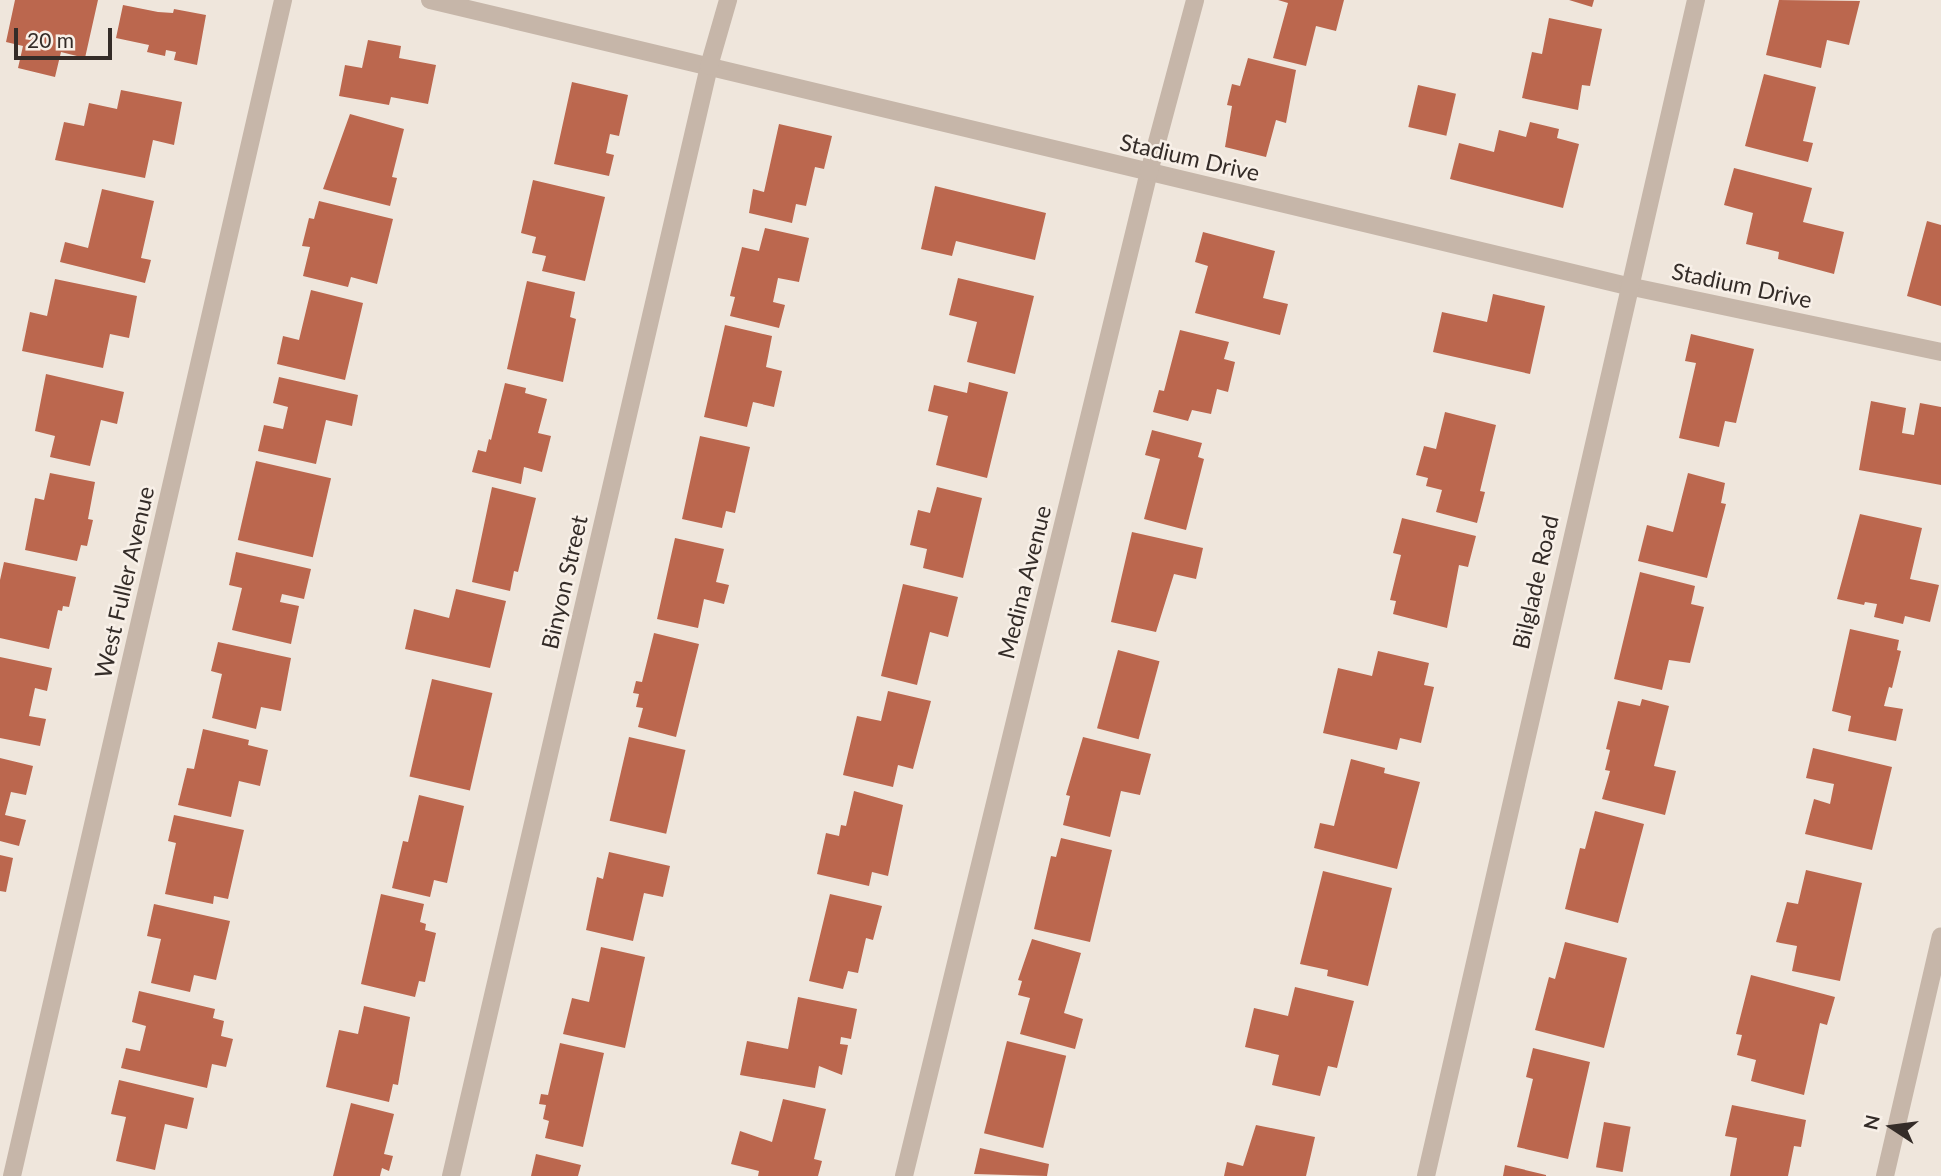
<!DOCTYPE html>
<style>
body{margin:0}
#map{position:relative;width:1941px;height:1176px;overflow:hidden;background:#efe6dc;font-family:Lato,sans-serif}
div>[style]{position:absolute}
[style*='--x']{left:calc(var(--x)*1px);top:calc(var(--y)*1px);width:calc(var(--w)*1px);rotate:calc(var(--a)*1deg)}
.building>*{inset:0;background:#bb674e;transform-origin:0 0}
.minor>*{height:18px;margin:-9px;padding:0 9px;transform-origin:9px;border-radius:9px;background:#c6b6a9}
.tertiary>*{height:18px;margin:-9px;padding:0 9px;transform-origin:9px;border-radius:9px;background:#c6b6a9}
span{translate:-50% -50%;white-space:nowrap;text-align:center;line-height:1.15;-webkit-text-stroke:5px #f8f0e8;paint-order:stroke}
.street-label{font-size:23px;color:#342c28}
.north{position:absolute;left:1857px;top:1092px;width:70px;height:70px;-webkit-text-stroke:5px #f8f0e8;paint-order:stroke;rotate:283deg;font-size:19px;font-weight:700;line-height:28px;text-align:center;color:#342c28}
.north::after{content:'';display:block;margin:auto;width:24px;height:32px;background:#342c28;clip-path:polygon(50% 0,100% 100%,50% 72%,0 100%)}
.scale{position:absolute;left:14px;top:28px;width:98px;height:32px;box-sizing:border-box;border:4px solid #342c28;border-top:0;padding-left:9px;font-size:21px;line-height:24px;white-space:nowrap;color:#342c28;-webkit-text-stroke:5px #f8f0e8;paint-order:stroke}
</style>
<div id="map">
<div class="building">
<div style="clip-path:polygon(15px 0,98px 0,85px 58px,61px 52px,55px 77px,18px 68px,23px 46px,6px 42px)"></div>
<div style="clip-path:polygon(1278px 0,1344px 0,1336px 31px,1316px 26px,1306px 66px,1273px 58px,1288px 3px)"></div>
<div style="clip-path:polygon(1569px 0,1594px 0,1592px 7px)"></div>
<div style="clip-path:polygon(1779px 0,1860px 1px,1849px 45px,1827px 40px,1821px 68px,1766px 55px)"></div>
<div style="clip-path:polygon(123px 5px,158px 12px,173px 13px,174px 9px,206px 15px,197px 65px,174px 60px,176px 52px,166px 50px,165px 56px,147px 52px,149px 45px,116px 38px)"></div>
<div style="clip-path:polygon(1549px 18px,1602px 29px,1590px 86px,1582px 85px,1578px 110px,1522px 98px,1532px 52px,1542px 54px)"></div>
<div style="clip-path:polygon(368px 40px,401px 46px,399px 58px,436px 65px,428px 104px,391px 97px,389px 105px,339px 96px,345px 65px,362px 68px)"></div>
<div style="clip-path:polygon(1248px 58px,1296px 70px,1286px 123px,1276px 120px,1266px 157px,1225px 147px,1232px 106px,1227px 105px,1232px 84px,1240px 86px)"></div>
<div style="clip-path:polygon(1764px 74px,1816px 87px,1803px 141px,1813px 143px,1808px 162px,1745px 146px)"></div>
<div style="clip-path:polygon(572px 82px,628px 95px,619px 136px,610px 134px,606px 153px,614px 155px,609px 176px,554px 164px)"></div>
<div style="left:1418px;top:85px;width:39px;height:43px;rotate:13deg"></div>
<div style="clip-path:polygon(121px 90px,182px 102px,174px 145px,153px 140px,145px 178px,55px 160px,64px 122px,84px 126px,89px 103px,117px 109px)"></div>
<div style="clip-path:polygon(350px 114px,404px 129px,392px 177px,397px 178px,390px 206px,323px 189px)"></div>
<div style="clip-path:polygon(1530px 122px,1559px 129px,1557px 138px,1579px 144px,1563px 208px,1450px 179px,1459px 143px,1494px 152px,1499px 130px,1526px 137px)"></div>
<div style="clip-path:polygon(779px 124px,832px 136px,824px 169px,815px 167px,806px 206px,796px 204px,792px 223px,749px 213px,753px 189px,764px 192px)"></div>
<div style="clip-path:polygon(1734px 168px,1812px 188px,1803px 222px,1844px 232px,1834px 274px,1778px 259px,1779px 252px,1746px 244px,1753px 213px,1724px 205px)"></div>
<div style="clip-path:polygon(533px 180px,605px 197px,585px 281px,542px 271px,546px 256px,532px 253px,536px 237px,521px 233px)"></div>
<div style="clip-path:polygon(935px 186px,1046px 213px,1035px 260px,956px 241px,952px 256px,921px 249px)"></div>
<div style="clip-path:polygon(102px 189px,154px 201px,141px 258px,151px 260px,145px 283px,60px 262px,65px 242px,88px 248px)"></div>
<div style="clip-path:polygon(319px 201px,393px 219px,377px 284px,351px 277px,348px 287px,303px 276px,310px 247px,302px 246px,309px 218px,314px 219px)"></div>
<div style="clip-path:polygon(1927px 221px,1941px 225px,1941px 306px,1907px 296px)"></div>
<div style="clip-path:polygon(765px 228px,809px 238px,799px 282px,778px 278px,773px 302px,785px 305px,779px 328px,730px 316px,735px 297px,730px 296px,742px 247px,759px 251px)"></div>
<div style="clip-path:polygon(1203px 232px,1275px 251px,1263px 298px,1288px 304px,1280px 335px,1195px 313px,1208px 266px,1195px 262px)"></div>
<div style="clip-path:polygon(958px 278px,1034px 296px,1015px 374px,967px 362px,977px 322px,949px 315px)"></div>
<div style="clip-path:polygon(55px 279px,137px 296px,129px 338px,110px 334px,103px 368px,22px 351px,30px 312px,47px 316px)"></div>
<div style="clip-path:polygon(527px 281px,575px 292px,570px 317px,576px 319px,563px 382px,507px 369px)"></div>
<div style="clip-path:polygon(311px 290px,363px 303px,345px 380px,277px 364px,283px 336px,299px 340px)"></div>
<div style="clip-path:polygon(1493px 294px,1545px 306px,1530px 374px,1433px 352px,1442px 312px,1487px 322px)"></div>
<div style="clip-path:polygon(725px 325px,772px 336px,766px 367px,782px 371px,774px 407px,753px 402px,747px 427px,704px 417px)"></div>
<div style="clip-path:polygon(1180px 330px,1229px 342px,1224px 359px,1235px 362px,1228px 392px,1217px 389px,1211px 414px,1192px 410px,1188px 421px,1153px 412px,1159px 390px,1164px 391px)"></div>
<div style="clip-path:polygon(1691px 334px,1754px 349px,1736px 423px,1725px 421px,1719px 447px,1679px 438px,1696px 363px,1685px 361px)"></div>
<div style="clip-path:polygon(46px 374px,124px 392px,117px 424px,101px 420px,90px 466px,50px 457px,55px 436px,35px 431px)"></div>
<div style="clip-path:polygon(279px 377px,358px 395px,352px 426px,326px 420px,316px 464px,258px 451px,264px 425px,283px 429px,288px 407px,273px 403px)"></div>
<div style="clip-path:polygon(969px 382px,1008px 392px,987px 478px,936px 465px,948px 416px,928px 411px,934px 385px,967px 393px)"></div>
<div style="clip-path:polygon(505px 383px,526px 388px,525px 393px,547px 399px,538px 433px,551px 436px,542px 472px,524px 467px,521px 484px,472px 472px,478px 450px,486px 452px,489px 439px,491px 440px)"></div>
<div style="clip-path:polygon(1871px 401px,1906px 408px,1902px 433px,1914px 435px,1920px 403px,1941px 407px,1941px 485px,1859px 470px)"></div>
<div style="clip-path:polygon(1445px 412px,1496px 425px,1480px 491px,1485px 492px,1477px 523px,1436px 512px,1442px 490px,1426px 486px,1428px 478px,1416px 475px,1424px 446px,1436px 449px)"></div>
<div style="clip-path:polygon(1152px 430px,1202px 443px,1198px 457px,1204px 459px,1186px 530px,1144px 519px,1160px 459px,1145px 455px)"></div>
<div style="clip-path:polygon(700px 436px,750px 447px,735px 513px,726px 511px,722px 528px,682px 519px)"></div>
<div style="left:256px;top:461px;width:77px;height:81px;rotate:13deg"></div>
<div style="clip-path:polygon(50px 473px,95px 482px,88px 519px,93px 520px,87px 546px,81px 545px,77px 561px,25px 550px,35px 498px,44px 500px)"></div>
<div style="clip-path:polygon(1688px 473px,1725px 483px,1721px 503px,1726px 504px,1707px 578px,1638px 561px,1647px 525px,1673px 532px)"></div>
<div style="clip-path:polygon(492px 487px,536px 498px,518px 572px,514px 571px,510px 591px,472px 582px)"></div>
<div style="clip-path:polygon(937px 487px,982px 498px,963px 578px,923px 568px,927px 549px,910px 545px,918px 510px,930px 513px)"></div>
<div style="clip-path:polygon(1860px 514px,1922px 528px,1910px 579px,1939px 585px,1930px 622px,1905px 616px,1903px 624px,1874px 617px,1877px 604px,1865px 602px,1864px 605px,1837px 599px)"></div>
<div style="clip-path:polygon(1402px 518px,1476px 536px,1468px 567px,1459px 565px,1447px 628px,1393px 614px,1396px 601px,1390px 600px,1401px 555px,1393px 553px)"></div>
<div style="clip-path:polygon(1132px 532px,1203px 548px,1196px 579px,1174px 574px,1156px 632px,1111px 622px)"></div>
<div style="clip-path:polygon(675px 538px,724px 549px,716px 582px,729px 585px,724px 604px,704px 599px,698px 628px,657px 619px)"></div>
<div style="clip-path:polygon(236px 552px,311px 569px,304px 599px,282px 594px,280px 602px,299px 606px,291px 644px,232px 630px,242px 588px,229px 585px)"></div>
<div style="clip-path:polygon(4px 562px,76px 577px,69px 607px,63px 606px,62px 611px,58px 610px,49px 649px,0 638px,0 580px)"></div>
<div style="clip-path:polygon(1640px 572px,1695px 586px,1691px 604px,1704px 607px,1690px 663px,1669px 660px,1662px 690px,1614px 679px)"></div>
<div style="clip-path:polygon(903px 584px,958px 597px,948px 637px,930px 632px,917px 685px,881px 676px)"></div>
<div style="clip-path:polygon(456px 589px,506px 601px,490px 668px,405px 649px,414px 609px,449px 618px)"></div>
<div style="clip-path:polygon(1850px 629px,1899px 640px,1897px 650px,1901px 651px,1892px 688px,1889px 687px,1884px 706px,1903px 709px,1896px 741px,1848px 731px,1851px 716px,1832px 711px)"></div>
<div style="clip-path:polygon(654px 633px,699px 644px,676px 737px,638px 727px,643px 708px,636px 707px,639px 694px,633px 693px,636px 681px,642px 682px)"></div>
<div style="clip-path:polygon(218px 642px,291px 658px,281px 711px,261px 707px,256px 729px,212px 718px,222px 674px,211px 671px)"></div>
<div style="left:1118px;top:650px;width:43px;height:81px;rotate:15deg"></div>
<div style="clip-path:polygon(1378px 651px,1429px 663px,1424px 685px,1434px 687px,1421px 743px,1400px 738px,1397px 750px,1323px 733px,1338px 668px,1372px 676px)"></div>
<div style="clip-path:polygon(0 657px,52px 668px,47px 691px,35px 688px,29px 716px,46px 719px,40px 746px,0 738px)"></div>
<div style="left:432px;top:679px;width:62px;height:100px;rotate:13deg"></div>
<div style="clip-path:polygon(888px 691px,931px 701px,913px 769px,898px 765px,893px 787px,843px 775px,857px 716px,881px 721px)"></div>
<div style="clip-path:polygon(1642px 699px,1669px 706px,1654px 766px,1676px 771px,1665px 815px,1602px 799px,1610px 771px,1605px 770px,1610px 750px,1606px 749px,1618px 701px,1640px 706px)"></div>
<div style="clip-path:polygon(203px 729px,249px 740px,248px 745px,268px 750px,260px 786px,239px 781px,231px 817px,178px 805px,187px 768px,194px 769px)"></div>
<div style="left:629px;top:737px;width:58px;height:86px;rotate:13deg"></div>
<div style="clip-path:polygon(1083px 737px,1151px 754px,1140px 795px,1121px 791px,1110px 837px,1063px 825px,1070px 796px,1066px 795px)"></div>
<div style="clip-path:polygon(1813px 748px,1892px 767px,1872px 850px,1805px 834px,1814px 799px,1830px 804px,1834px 784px,1806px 778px)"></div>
<div style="clip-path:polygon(0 758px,33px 766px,26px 795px,11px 792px,5px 815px,26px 820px,19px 846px,0 841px)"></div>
<div style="clip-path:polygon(1351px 759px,1385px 768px,1384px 773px,1420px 782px,1397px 869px,1314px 848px,1320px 823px,1334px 826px)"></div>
<div style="clip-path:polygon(854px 791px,903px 805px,888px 876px,872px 872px,869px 886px,817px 874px,826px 833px,839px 836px,841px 825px,846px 826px)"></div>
<div style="clip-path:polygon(419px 795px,464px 806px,447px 883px,434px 880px,430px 897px,392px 888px,403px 841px,408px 842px)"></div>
<div style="clip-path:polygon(1595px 811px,1644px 824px,1618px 923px,1565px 909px,1580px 848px,1585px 849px)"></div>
<div style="clip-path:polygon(174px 815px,244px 830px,228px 899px,214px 896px,213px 904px,165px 894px,176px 843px,168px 841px)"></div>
<div style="clip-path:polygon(1061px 838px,1112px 850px,1090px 942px,1034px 929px,1051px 856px,1056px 857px)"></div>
<div style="clip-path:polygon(609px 852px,670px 866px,663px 897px,644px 893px,633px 941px,586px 930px,597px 877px,603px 879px)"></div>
<div style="clip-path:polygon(0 855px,13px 858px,6px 892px,0 891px)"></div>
<div style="clip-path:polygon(1806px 870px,1862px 883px,1840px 981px,1792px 971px,1797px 946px,1776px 942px,1787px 902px,1798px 904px)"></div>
<div style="clip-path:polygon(1323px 871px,1392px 888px,1368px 986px,1327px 976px,1328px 970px,1300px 964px)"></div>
<div style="clip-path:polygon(381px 894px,424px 904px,420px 922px,426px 924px,425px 930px,436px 933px,425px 982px,419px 981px,415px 997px,361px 984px)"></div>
<div style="clip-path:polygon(830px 894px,882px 906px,873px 940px,866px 938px,858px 973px,848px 971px,843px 989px,809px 981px)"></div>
<div style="clip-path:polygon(154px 904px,230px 921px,216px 980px,194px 975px,190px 992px,151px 983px,161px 939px,147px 936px)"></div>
<div style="clip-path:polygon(1032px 939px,1081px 953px,1064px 1013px,1083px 1019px,1075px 1049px,1020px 1034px,1030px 998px,1018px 995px,1022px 981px,1018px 980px)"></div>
<div style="clip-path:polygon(1565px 942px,1627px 958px,1604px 1048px,1535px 1030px,1549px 977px,1555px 979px)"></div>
<div style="clip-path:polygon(601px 947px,645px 957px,625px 1048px,563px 1034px,572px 998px,589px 1002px)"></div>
<div style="clip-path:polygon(1751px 975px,1835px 997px,1827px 1025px,1820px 1023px,1804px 1095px,1751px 1081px,1756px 1060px,1737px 1055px,1742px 1035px,1736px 1034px)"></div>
<div style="clip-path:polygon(1295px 987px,1354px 1001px,1337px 1068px,1328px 1066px,1320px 1096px,1272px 1085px,1279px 1055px,1245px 1047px,1254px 1008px,1288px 1016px)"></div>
<div style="clip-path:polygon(139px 991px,215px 1009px,213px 1018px,224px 1021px,221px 1036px,233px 1039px,226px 1067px,212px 1064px,207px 1088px,121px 1068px,126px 1048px,140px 1051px,146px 1026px,132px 1022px)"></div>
<div style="clip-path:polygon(798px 997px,857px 1009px,851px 1039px,841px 1037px,840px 1044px,848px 1045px,842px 1075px,819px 1066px,815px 1088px,740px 1075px,747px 1041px,788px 1049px)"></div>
<div style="clip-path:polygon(364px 1006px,410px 1017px,398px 1085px,393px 1084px,389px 1102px,326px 1087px,339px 1030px,358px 1034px)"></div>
<div style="left:1007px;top:1041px;width:61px;height:95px;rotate:14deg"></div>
<div style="clip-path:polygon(560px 1043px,604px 1053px,583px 1147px,545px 1138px,549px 1121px,543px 1119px,546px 1105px,539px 1104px,541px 1094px,548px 1095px)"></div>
<div style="clip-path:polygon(1533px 1048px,1590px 1062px,1568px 1159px,1517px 1147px,1533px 1079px,1526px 1077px)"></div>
<div style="clip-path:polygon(119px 1080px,194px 1098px,187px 1129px,165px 1124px,155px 1170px,116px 1161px,126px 1117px,111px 1114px)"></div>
<div style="clip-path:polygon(783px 1099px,826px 1109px,814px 1159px,822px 1161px,818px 1176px,758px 1176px,759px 1171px,731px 1164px,740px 1131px,772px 1142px)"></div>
<div style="clip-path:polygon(351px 1103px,394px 1114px,384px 1154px,393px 1156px,389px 1171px,382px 1168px,380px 1176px,333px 1176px)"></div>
<div style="clip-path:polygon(1732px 1105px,1806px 1120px,1801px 1147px,1794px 1146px,1788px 1176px,1730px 1176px,1737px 1138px,1725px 1136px)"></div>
<div style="left:1604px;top:1122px;width:27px;height:46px;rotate:10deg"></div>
<div style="clip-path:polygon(1256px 1125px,1315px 1137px,1306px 1176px,1224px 1176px,1227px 1162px,1243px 1166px)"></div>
<div style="clip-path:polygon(980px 1148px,1049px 1164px,1047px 1176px,974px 1174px)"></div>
<div style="clip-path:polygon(536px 1154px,581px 1165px,578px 1176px,531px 1176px)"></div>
<div style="clip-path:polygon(1505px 1165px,1546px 1175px,1546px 1176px,1503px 1176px)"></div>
</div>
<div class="minor">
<div style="--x:430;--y:0;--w:1232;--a:13.43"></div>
<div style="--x:1628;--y:286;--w:320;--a:11.9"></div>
<div style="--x:12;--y:1176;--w:1207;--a:-77.02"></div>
<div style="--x:451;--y:1176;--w:1140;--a:-76.91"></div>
<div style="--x:709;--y:66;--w:69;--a:-73.9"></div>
<div style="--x:904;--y:1176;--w:1033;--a:-76.29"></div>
<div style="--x:1149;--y:172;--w:178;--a:-75"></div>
<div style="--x:1885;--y:1176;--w:246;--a:-76.9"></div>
</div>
<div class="tertiary">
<div style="--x:1426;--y:1176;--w:1207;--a:-77.07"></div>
</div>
<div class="street-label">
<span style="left:1190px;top:157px;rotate:13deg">Stadium Drive</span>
<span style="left:1742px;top:285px;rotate:12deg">Stadium Drive</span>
<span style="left:124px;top:582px;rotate:-77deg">West Fuller Avenue</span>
<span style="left:564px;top:582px;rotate:-77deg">Binyon Street</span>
<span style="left:1024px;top:582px;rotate:-76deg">Medina Avenue</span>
<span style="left:1535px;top:582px;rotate:-77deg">Bilglade Road</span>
</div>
<div class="north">N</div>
<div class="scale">20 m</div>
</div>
